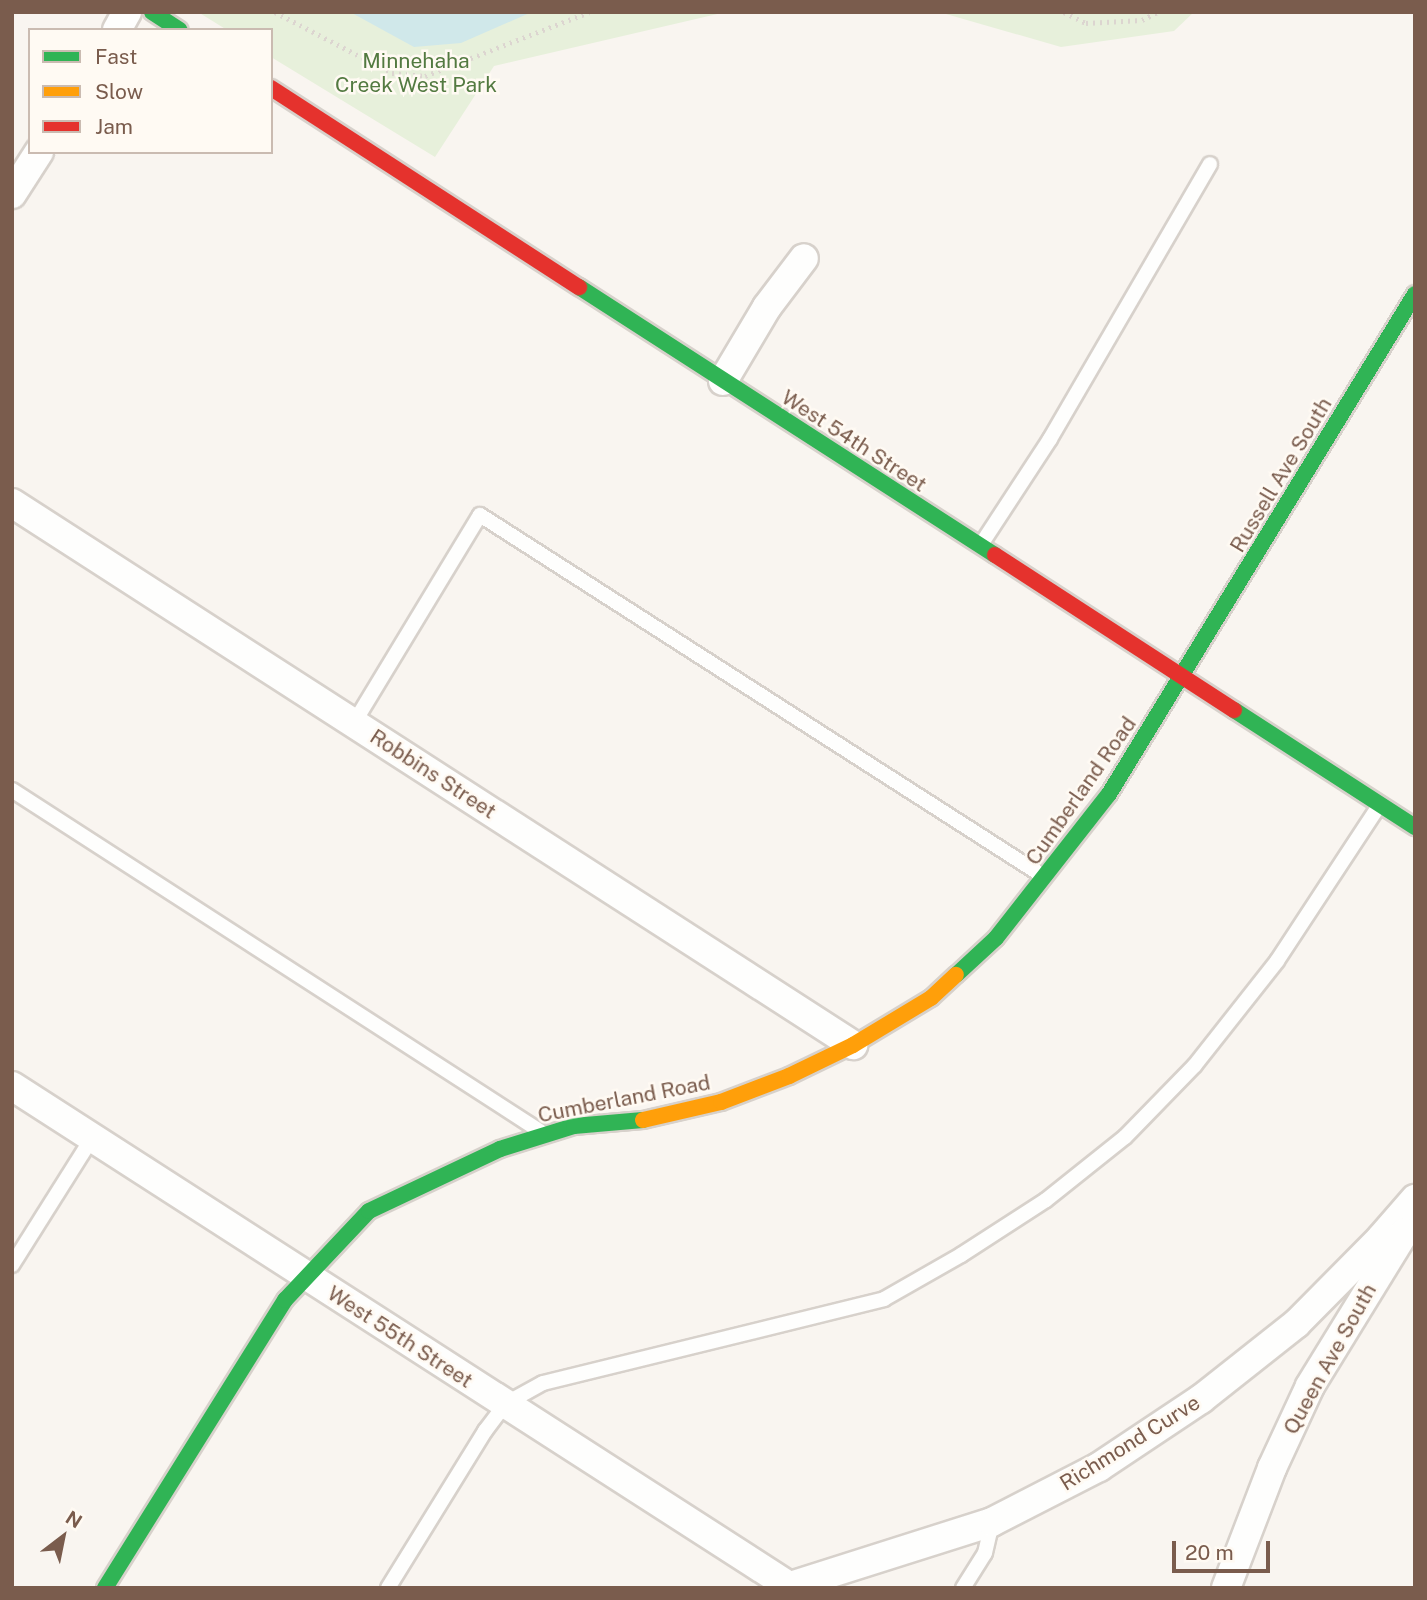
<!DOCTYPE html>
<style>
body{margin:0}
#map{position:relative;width:1427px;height:1600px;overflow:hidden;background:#f9f5f0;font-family:"Public Sans",sans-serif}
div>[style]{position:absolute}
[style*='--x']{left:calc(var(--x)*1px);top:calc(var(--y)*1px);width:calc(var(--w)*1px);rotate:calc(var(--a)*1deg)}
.green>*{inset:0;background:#e7f0db}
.water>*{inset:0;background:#d0e8ea}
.path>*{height:4.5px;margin-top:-2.25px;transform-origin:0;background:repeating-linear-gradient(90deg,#dcd5d0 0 2px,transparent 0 7px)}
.roads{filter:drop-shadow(2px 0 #d7d1cb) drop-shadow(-2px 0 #d7d1cb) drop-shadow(0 2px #d7d1cb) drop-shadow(0 -2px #d7d1cb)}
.lane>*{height:14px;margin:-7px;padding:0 7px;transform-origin:7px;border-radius:7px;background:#fefefd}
.street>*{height:28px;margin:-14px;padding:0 14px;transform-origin:14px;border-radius:14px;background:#fefefd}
.fast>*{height:16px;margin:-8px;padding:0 8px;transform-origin:8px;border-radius:8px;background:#30b455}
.slow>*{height:16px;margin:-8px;padding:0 8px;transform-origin:8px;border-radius:8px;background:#ff9f0a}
.jam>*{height:16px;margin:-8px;padding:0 8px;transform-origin:8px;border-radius:8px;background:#e5322d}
span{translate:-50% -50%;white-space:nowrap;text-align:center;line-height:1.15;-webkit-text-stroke:5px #fffaf3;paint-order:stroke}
.park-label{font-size:21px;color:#537a41}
.street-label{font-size:21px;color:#7a5c4d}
.frame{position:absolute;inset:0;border:14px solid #7a5c4d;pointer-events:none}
.legend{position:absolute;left:28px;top:28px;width:245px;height:126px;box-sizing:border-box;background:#fffaf3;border:2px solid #cabbb1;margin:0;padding:9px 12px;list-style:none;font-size:21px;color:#7a5c4d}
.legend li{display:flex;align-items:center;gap:14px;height:35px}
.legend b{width:35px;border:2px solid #cabbb1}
.north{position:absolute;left:28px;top:1502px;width:70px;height:70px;-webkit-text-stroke:5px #fffaf3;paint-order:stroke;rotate:32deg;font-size:19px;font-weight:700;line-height:28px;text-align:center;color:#7a5c4d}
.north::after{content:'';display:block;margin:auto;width:24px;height:32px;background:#7a5c4d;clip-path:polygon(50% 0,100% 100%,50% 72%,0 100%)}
.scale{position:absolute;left:1172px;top:1541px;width:98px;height:32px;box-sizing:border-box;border:4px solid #7a5c4d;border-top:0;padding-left:9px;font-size:21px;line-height:24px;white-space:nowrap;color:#7a5c4d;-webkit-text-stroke:5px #fffaf3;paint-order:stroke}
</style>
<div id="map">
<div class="green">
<div style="clip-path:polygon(198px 12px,726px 12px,494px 66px,435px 157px,271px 57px,271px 30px,227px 30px)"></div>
<div style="clip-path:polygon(939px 12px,1194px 12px,1174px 31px,1061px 47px)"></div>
</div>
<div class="water">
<div style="clip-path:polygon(350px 12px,532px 12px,461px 43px,414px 47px)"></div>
</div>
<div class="path">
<div style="--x:275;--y:12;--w:132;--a:27.5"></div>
<div style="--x:392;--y:73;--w:33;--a:5"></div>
<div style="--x:425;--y:76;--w:176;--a:-21.3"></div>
<div style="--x:1064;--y:12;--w:25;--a:27"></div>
<div style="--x:1086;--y:23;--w:56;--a:-3.1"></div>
<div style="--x:1142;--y:20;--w:18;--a:-27"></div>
</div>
<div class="roads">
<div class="lane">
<div style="--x:982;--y:543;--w:124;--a:-56.8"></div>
<div style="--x:1050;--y:439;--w:318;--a:-59.8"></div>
<div style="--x:354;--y:723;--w:243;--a:-58.8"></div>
<div style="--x:480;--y:515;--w:669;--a:32.67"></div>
<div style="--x:12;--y:790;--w:629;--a:32.86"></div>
<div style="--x:12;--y:1265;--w:150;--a:-57.8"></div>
<div style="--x:388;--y:1588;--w:185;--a:-58.3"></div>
<div style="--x:485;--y:1431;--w:34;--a:-53"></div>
<div style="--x:505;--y:1404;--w:43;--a:-28.9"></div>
<div style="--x:543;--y:1383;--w:351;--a:-13.8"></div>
<div style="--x:884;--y:1299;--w:89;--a:-29.7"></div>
<div style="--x:961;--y:1255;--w:101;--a:-32.9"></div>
<div style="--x:1046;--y:1200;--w:101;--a:-38.6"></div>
<div style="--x:1125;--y:1137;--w:100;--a:-45.8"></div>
<div style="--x:1195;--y:1065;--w:132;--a:-51.7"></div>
<div style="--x:1277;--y:961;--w:186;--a:-56.7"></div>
<div style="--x:963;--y:1588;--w:41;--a:-57.8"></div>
<div style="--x:985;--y:1553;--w:32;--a:-77"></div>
</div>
<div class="street">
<div style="--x:117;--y:30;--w:21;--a:-61"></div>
<div style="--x:12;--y:194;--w:50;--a:-57.3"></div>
<div style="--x:723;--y:381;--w:86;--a:-59.3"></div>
<div style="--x:767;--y:307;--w:61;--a:-52.9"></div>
<div style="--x:12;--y:503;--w:1001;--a:32.8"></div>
<div style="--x:12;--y:1086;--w:924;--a:32.76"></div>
<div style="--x:784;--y:1588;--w:218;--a:-17.6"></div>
<div style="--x:992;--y:1522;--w:120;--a:-27.2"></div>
<div style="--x:1099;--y:1467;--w:123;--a:-33.7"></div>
<div style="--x:1201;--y:1399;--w:121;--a:-38.3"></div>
<div style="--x:1296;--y:1324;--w:121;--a:-45.3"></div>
<div style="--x:1381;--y:1238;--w:52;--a:-48.9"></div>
<div style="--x:1226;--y:1588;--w:129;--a:-69"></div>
<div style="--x:1272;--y:1468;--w:90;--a:-65.1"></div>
<div style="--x:1310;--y:1386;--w:180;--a:-58.4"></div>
</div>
<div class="fast">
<div style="--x:152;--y:12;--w:33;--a:33"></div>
<div style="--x:579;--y:287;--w:495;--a:32.8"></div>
<div style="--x:1234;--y:710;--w:216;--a:32.9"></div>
<div style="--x:956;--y:975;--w:54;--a:-42.8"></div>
<div style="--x:996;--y:938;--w:183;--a:-51.9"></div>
<div style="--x:1109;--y:794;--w:586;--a:-58.53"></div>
<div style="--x:105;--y:1588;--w:340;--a:-58"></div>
<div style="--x:285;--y:1300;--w:122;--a:-46.7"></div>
<div style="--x:369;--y:1211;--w:145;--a:-25.3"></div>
<div style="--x:500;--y:1149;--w:77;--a:-17.3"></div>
<div style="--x:574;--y:1126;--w:69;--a:-5"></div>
</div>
<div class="slow">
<div style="--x:643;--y:1120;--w:80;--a:-13"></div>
<div style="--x:721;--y:1102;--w:73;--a:-20.9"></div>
<div style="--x:789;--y:1076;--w:71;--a:-25.8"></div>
<div style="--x:853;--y:1045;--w:91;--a:-31.1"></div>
<div style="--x:931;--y:998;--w:34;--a:-43"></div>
</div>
<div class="jam">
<div style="--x:271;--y:88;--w:367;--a:32.9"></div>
<div style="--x:995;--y:555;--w:285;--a:33"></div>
</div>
</div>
<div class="park-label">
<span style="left:416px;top:73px">Minnehaha<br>Creek West Park</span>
</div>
<div class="street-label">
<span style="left:854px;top:441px;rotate:33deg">West 54th Street</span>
<span style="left:1281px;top:475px;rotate:-59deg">Russell Ave South</span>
<span style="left:433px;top:774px;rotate:33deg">Robbins Street</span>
<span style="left:1081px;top:791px;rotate:-55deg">Cumberland Road</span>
<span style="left:624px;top:1099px;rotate:-11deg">Cumberland Road</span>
<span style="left:400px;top:1337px;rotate:33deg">West 55th Street</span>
<span style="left:1330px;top:1359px;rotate:-61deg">Queen Ave South</span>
<span style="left:1130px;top:1443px;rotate:-32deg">Richmond Curve</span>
</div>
<div class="frame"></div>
<ul class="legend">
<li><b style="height:9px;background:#30b455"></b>Fast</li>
<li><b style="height:9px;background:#ff9f0a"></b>Slow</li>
<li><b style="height:9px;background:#e5322d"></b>Jam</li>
</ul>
<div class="north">N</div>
<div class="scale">20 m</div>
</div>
